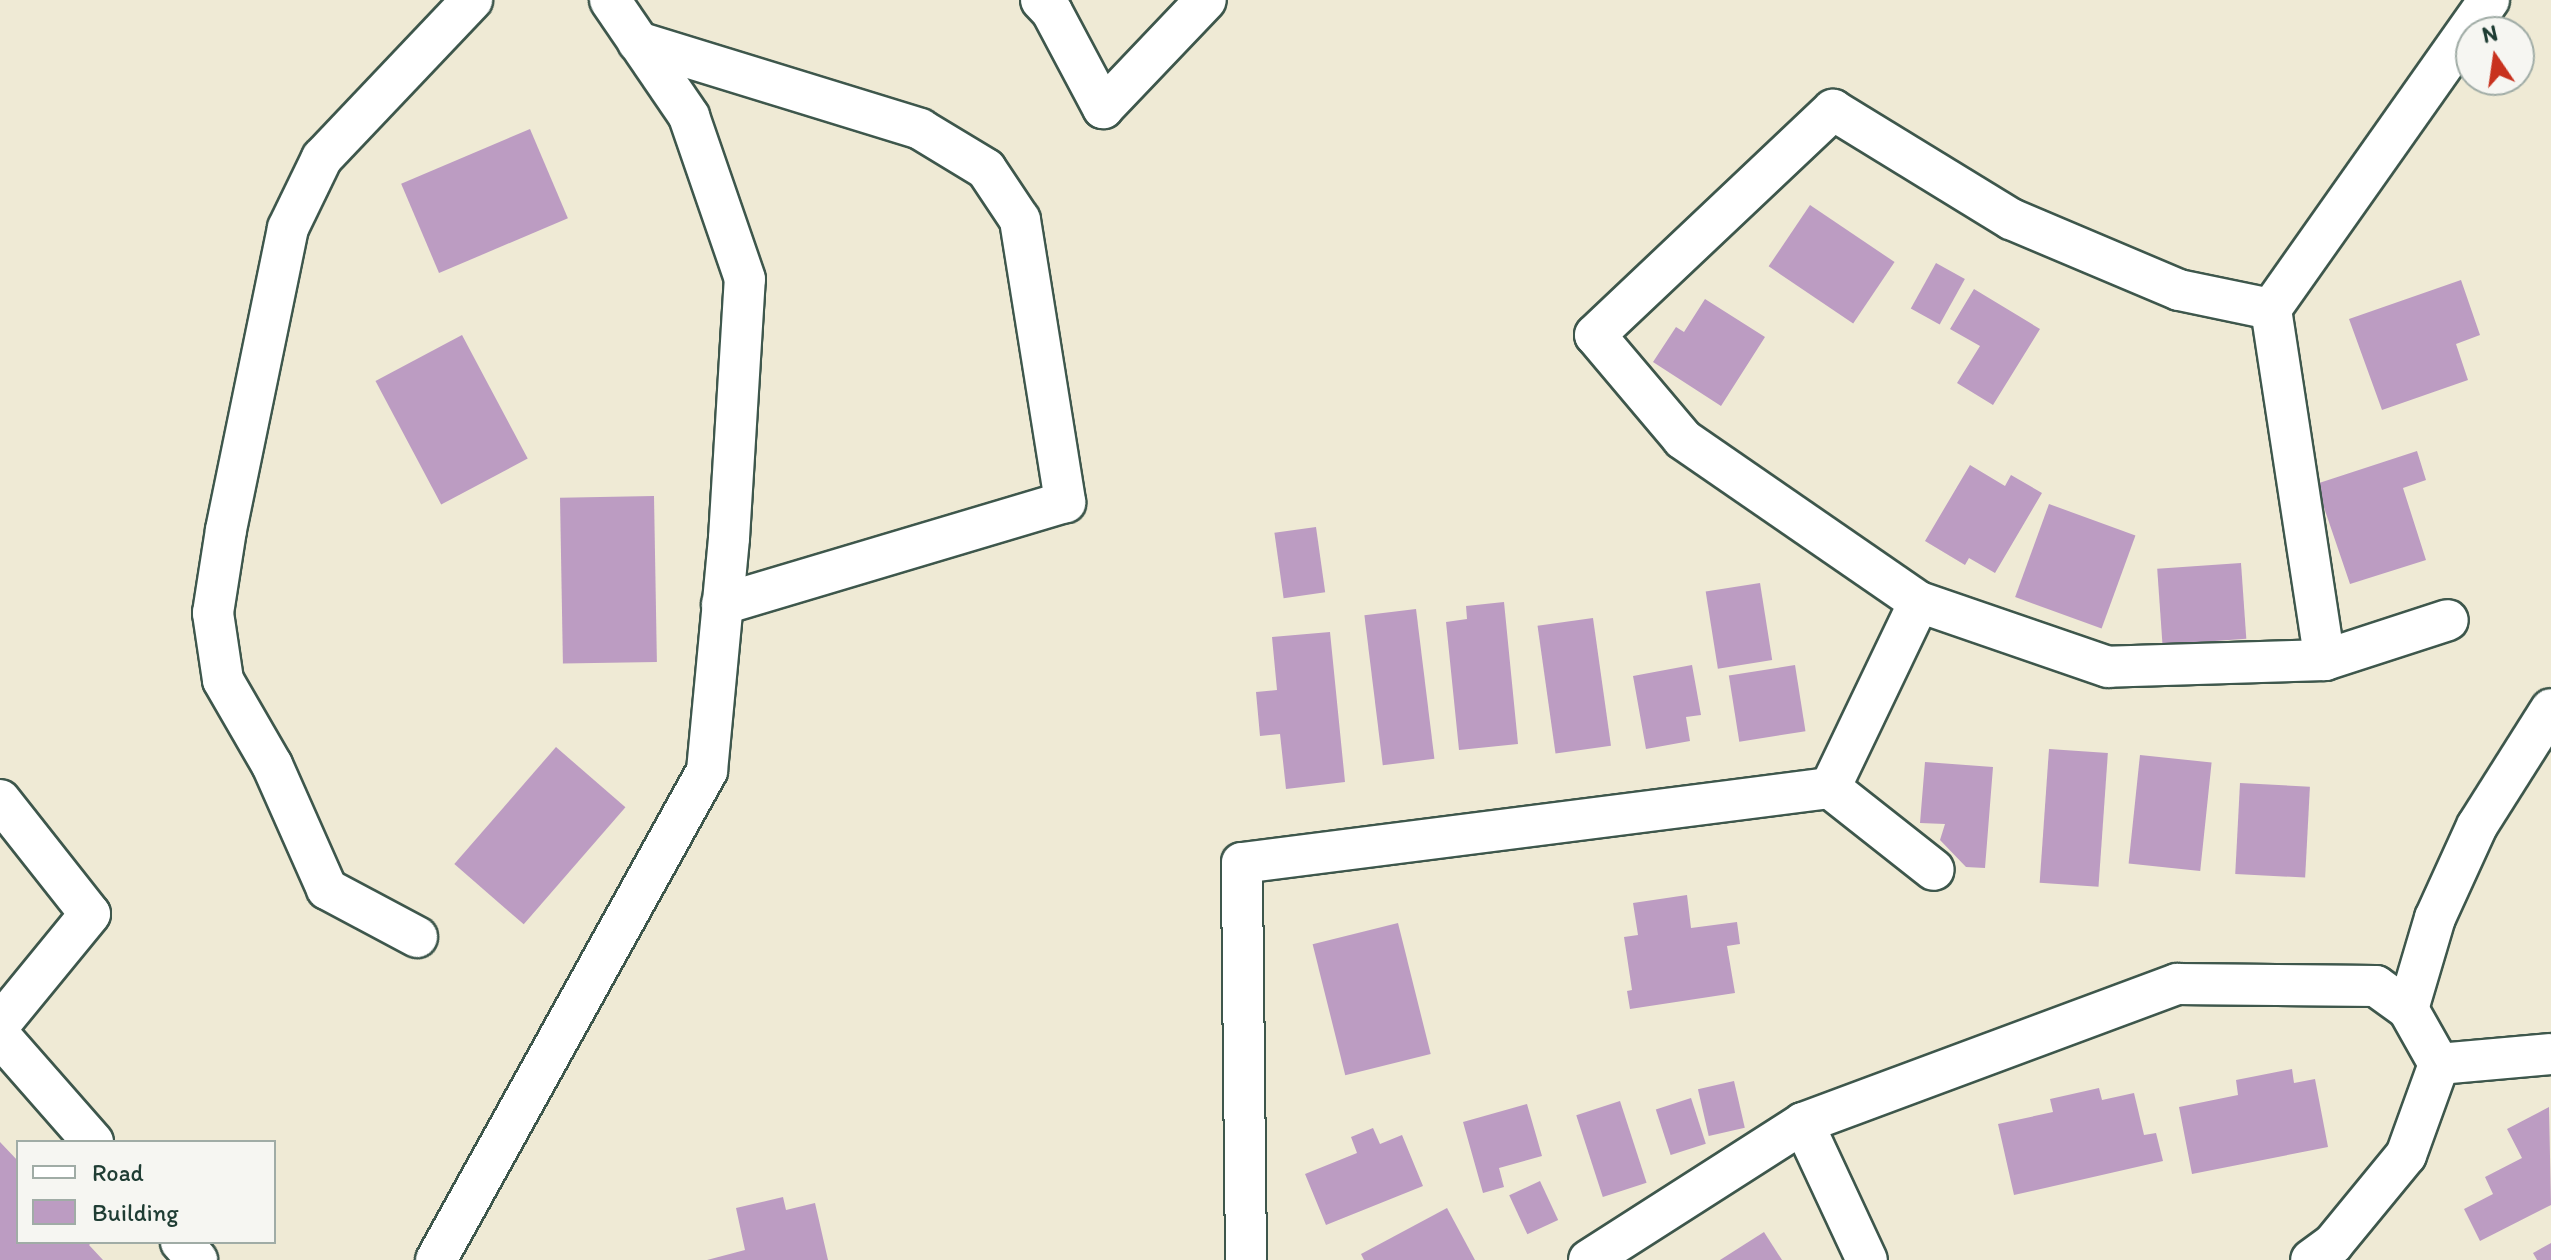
<!DOCTYPE html>
<style>
body{margin:0}
#map{position:relative;width:2551px;height:1260px;overflow:hidden;background:#efead5;font-family:Itim,sans-serif}
div>[style]{position:absolute}
[style*='--x']{left:calc(var(--x)*1px);top:calc(var(--y)*1px);width:calc(var(--w)*1px);rotate:calc(var(--a)*1deg)}
.building>*{inset:0;background:#bc9cc2;transform-origin:0 0}
.roads{filter:drop-shadow(2px 0 #3e574c) drop-shadow(-2px 0 #3e574c) drop-shadow(0 2px #3e574c) drop-shadow(0 -2px #3e574c)}
.street>*{height:40px;margin:-20px;padding:0 20px;transform-origin:20px;border-radius:20px;background:#fff}
span{translate:-50% -50%;white-space:nowrap;text-align:center;line-height:1.15;-webkit-text-stroke:8px #f6f6f2;paint-order:stroke}
.legend{position:absolute;left:16px;top:1140px;width:260px;height:104px;box-sizing:border-box;background:#f6f6f2;border:2px solid #a0aca6;margin:0;padding:10px 14px;list-style:none;font-size:24px;color:#1f3d34}
.legend li{display:flex;align-items:center;gap:16px;height:40px}
.legend b{width:40px;border:2px solid #a0aca6}
.north{position:absolute;left:2455px;top:16px;width:80px;height:80px;box-sizing:border-box;background:#f6f6f2;border:2px solid #a0aca6;border-radius:50%;rotate:347deg;font-size:22px;font-weight:700;line-height:32px;text-align:center;color:#1f3d34}
.north::after{content:'';display:block;margin:auto;width:28px;height:36px;background:#c8321e;clip-path:polygon(50% 0,100% 100%,50% 72%,0 100%)}
</style>
<div id="map">
<div class="building">
<div style="left:530px;top:129px;width:97px;height:140px;rotate:67deg"></div>
<div style="left:1810px;top:205px;width:102px;height:74px;rotate:34deg"></div>
<div style="left:1936px;top:263px;width:33px;height:52px;rotate:29deg"></div>
<div style="clip-path:polygon(2461px 280px,2480px 335px,2456px 344px,2468px 380px,2382px 410px,2349px 319px)"></div>
<div style="clip-path:polygon(1974px 289px,2040px 329px,1993px 405px,1957px 383px,1980px 346px,1950px 329px)"></div>
<div style="clip-path:polygon(1705px 299px,1765px 337px,1721px 406px,1653px 362px,1676px 327px,1684px 332px)"></div>
<div style="left:462px;top:335px;width:140px;height:98px;rotate:62deg"></div>
<div style="clip-path:polygon(2417px 451px,2426px 480px,2403px 488px,2426px 560px,2350px 584px,2316px 484px)"></div>
<div style="clip-path:polygon(1970px 465px,2005px 486px,2011px 475px,2042px 493px,1995px 573px,1969px 558px,1965px 565px,1925px 541px)"></div>
<div style="left:654px;top:496px;width:166px;height:94px;rotate:89deg"></div>
<div style="left:2049px;top:504px;width:92px;height:99px;rotate:20deg"></div>
<div style="left:1316px;top:527px;width:66px;height:42px;rotate:82deg"></div>
<div style="left:2241px;top:563px;width:76px;height:84px;rotate:86deg"></div>
<div style="left:1760px;top:583px;width:78px;height:55px;rotate:81deg"></div>
<div style="clip-path:polygon(1504px 602px,1518px 744px,1459px 750px,1446px 622px,1467px 619px,1466px 606px)"></div>
<div style="left:1416px;top:609px;width:151px;height:52px;rotate:83deg"></div>
<div style="left:1593px;top:618px;width:129px;height:56px;rotate:82deg"></div>
<div style="clip-path:polygon(1330px 632px,1345px 782px,1286px 789px,1280px 734px,1260px 736px,1256px 692px,1277px 690px,1272px 637px)"></div>
<div style="clip-path:polygon(1692px 665px,1701px 715px,1686px 717px,1690px 741px,1646px 749px,1633px 676px)"></div>
<div style="left:1795px;top:665px;width:67px;height:67px;rotate:81deg"></div>
<div style="left:556px;top:747px;width:92px;height:155px;rotate:41deg"></div>
<div style="left:2049px;top:749px;width:59px;height:134px;rotate:4deg"></div>
<div style="left:2140px;top:755px;width:72px;height:109px;rotate:6deg"></div>
<div style="clip-path:polygon(1925px 762px,1993px 767px,1985px 868px,1966px 867px,1940px 840px,1945px 824px,1920px 823px)"></div>
<div style="left:2240px;top:783px;width:70px;height:91px;rotate:3deg"></div>
<div style="clip-path:polygon(1687px 895px,1691px 928px,1737px 922px,1740px 944px,1727px 946px,1735px 993px,1630px 1009px,1627px 991px,1632px 990px,1624px 937px,1638px 935px,1633px 903px)"></div>
<div style="left:1398px;top:923px;width:135px;height:88px;rotate:76deg"></div>
<div style="clip-path:polygon(2292px 1069px,2294px 1083px,2315px 1079px,2328px 1147px,2192px 1174px,2179px 1107px,2238px 1095px,2236px 1080px)"></div>
<div style="left:1734px;top:1081px;width:48px;height:37px;rotate:77deg"></div>
<div style="clip-path:polygon(2099px 1088px,2102px 1100px,2134px 1093px,2144px 1135px,2156px 1133px,2163px 1161px,2014px 1195px,1998px 1124px,2053px 1112px,2050px 1099px)"></div>
<div style="left:1691px;top:1098px;width:48px;height:37px;rotate:72deg"></div>
<div style="left:1620px;top:1101px;width:86px;height:46px;rotate:72deg"></div>
<div style="clip-path:polygon(1527px 1104px,1542px 1156px,1499px 1168px,1504px 1187px,1483px 1193px,1463px 1122px)"></div>
<div style="clip-path:polygon(2549px 1107px,2551px 1205px,2480px 1241px,2464px 1209px,2493px 1194px,2485px 1177px,2522px 1158px,2507px 1129px)"></div>
<div style="clip-path:polygon(1373px 1128px,1380px 1144px,1402px 1135px,1423px 1186px,1326px 1225px,1305px 1174px,1357px 1153px,1351px 1137px)"></div>
<div style="clip-path:polygon(0 1142px,18px 1161px,18px 1242px,92px 1242px,89px 1245px,103px 1260px,0 1260px)"></div>
<div style="left:1540px;top:1181px;width:43px;height:34px;rotate:65deg"></div>
<div style="clip-path:polygon(783px 1197px,786px 1210px,815px 1203px,828px 1260px,707px 1260px,745px 1250px,736px 1208px)"></div>
<div style="clip-path:polygon(1447px 1208px,1475px 1260px,1364px 1260px,1361px 1254px)"></div>
<div style="clip-path:polygon(1764px 1232px,1782px 1260px,1720px 1260px)"></div>
<div style="clip-path:polygon(2551px 1243px,2551px 1260px,2537px 1260px,2533px 1253px)"></div>
</div>
<div class="roads">
<div class="street">
<div style="--x:1041;--y:0;--w:16;--a:47"></div>
<div style="--x:1052;--y:12;--w:109;--a:62"></div>
<div style="--x:1103;--y:108;--w:149;--a:-46.4"></div>
<div style="--x:638;--y:42;--w:295;--a:17.1"></div>
<div style="--x:920;--y:129;--w:77;--a:31.2"></div>
<div style="--x:986;--y:169;--w:61;--a:56.3"></div>
<div style="--x:1020;--y:220;--w:286;--a:80.9"></div>
<div style="--x:1065;--y:502;--w:358;--a:163.4"></div>
<div style="--x:1833;--y:110;--w:209;--a:31.5"></div>
<div style="--x:2011;--y:219;--w:182;--a:22.9"></div>
<div style="--x:2179;--y:290;--w:94;--a:11.7"></div>
<div style="--x:2271;--y:309;--w:355;--a:81.3"></div>
<div style="--x:2325;--y:660;--w:217;--a:178.2"></div>
<div style="--x:2108;--y:667;--w:200;--a:-161"></div>
<div style="--x:1919;--y:602;--w:287;--a:-145.4"></div>
<div style="--x:1683;--y:439;--w:136;--a:-130.2"></div>
<div style="--x:1595;--y:335;--w:328;--a:-43.4"></div>
<div style="--x:2271;--y:309;--w:378;--a:-54.8"></div>
<div style="--x:2325;--y:660;--w:129;--a:-18"></div>
<div style="--x:1830;--y:788;--w:206;--a:-64.4"></div>
<div style="--x:0;--y:800;--w:145;--a:51.7"></div>
<div style="--x:90;--y:914;--w:142;--a:129.3"></div>
<div style="--x:417;--y:937;--w:102;--a:-151.9"></div>
<div style="--x:327;--y:889;--w:136;--a:-113.9"></div>
<div style="--x:272;--y:765;--w:98;--a:-120"></div>
<div style="--x:223;--y:680;--w:68;--a:-98.5"></div>
<div style="--x:213;--y:613;--w:84;--a:-81.1"></div>
<div style="--x:226;--y:530;--w:308;--a:-78.4"></div>
<div style="--x:288;--y:228;--w:78;--a:-64.1"></div>
<div style="--x:322;--y:158;--w:218;--a:-46.5"></div>
<div style="--x:2408;--y:1009;--w:95;--a:-73.5"></div>
<div style="--x:2435;--y:918;--w:101;--a:-65.5"></div>
<div style="--x:2477;--y:826;--w:138;--a:-57.7"></div>
<div style="--x:0;--y:1036;--w:141;--a:48.7"></div>
<div style="--x:2439;--y:1064;--w:112;--a:-5.1"></div>
<div style="--x:1803;--y:1123;--w:151;--a:65"></div>
<div style="--x:181;--y:1242;--w:24;--a:48"></div>
<div style="--x:436;--y:1260;--w:559;--a:-61.01"></div>
<div style="--x:707;--y:771;--w:234;--a:-84.6"></div>
<div style="--x:729;--y:538;--w:259;--a:-86.5"></div>
<div style="--x:745;--y:279;--w:172;--a:-109"></div>
<div style="--x:689;--y:116;--w:140;--a:-124.3"></div>
<div style="--x:1246;--y:1260;--w:397;--a:-90.6"></div>
<div style="--x:1242;--y:863;--w:593;--a:-7.27"></div>
<div style="--x:1830;--y:788;--w:132;--a:38.3"></div>
<div style="--x:1589;--y:1260;--w:254;--a:-32.6"></div>
<div style="--x:1803;--y:1123;--w:399;--a:-20.4"></div>
<div style="--x:2177;--y:984;--w:199;--a:0.6"></div>
<div style="--x:2376;--y:986;--w:39;--a:36"></div>
<div style="--x:2408;--y:1009;--w:63;--a:60.6"></div>
<div style="--x:2439;--y:1064;--w:97;--a:109.9"></div>
<div style="--x:2406;--y:1155;--w:115;--a:129.4"></div>
<div style="--x:2333;--y:1244;--w:27;--a:144"></div>
</div>
</div>
<ul class="legend">
<li><b style="height:10px;background:#fff"></b>Road</li>
<li><b style="height:22px;background:#bc9cc2"></b>Building</li>
</ul>
<div class="north">N</div>
</div>
